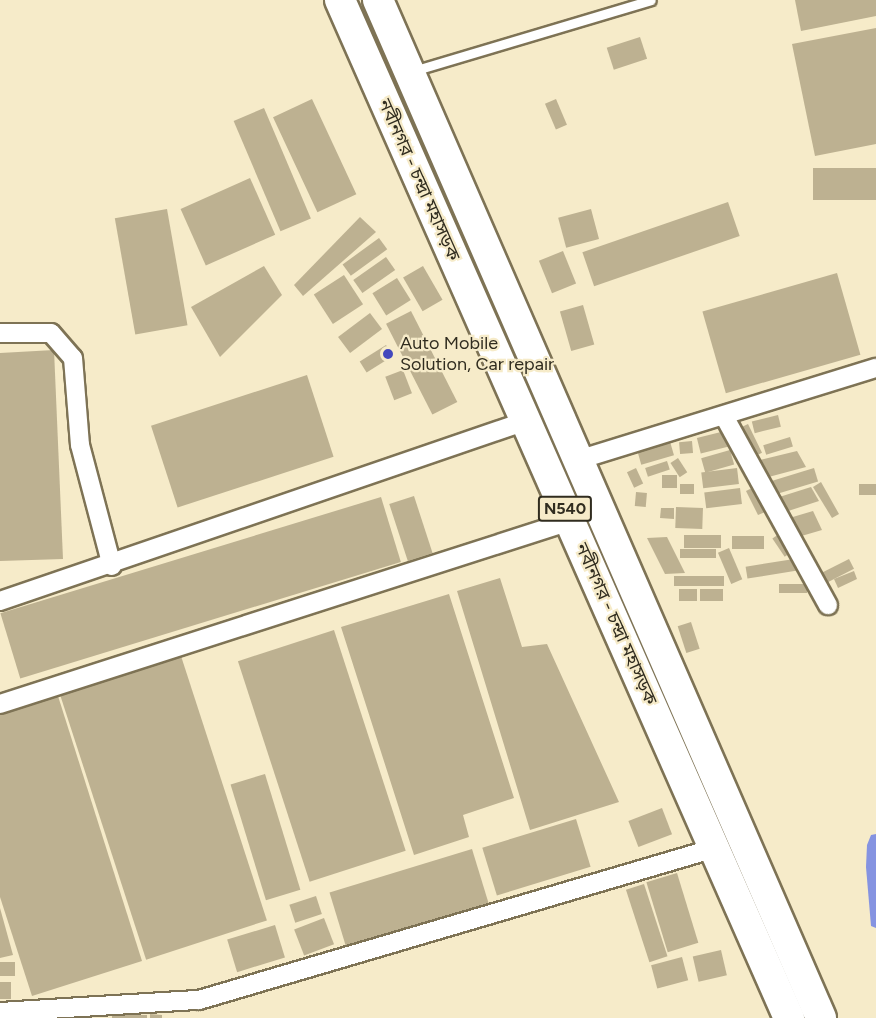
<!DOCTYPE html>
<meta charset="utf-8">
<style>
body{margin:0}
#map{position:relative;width:876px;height:1018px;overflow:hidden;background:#f6ebc9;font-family:Figtree,"Noto Sans Bengali",sans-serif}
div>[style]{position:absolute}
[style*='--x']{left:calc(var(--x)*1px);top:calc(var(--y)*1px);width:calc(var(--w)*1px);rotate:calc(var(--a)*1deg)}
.water>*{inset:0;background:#8593e1}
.building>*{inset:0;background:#bdb191;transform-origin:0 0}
.roads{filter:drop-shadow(2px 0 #7e7355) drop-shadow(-2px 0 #7e7355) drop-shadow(0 2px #7e7355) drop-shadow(0 -2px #7e7355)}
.service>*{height:9px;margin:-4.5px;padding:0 4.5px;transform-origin:4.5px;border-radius:4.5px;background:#fff}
.minor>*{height:18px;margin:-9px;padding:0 9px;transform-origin:9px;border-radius:9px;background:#fff}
.trunk>*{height:30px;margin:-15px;padding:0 15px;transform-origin:15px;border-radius:15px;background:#fff}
.dots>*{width:16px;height:16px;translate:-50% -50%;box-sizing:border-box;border:3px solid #f6ebc9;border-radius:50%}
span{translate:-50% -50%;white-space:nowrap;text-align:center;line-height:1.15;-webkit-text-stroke:4.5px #f6ebc9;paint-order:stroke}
.shield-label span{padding:2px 4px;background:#f6ebc9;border:2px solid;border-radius:4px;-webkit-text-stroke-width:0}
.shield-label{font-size:16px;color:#302c1f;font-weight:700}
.street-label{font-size:18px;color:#302c1f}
.poi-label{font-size:18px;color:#302c1f}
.left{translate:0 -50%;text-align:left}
</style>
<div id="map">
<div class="water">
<div style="clip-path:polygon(876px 834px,876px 928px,871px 926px,866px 867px,867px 845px,871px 835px)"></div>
</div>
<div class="building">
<div style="clip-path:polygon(795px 0,876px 0,876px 16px,801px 31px)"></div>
<div style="clip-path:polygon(876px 28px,876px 144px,815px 156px,792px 44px)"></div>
<div style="left:640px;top:37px;width:23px;height:35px;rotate:72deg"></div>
<div style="left:312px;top:99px;width:105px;height:43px;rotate:65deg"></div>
<div style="left:556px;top:99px;width:28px;height:12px;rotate:67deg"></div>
<div style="left:264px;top:108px;width:120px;height:33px;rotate:67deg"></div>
<div style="left:876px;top:168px;width:32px;height:63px;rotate:90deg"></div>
<div style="left:250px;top:178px;width:62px;height:76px;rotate:66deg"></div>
<div style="left:728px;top:202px;width:36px;height:154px;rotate:71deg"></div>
<div style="left:167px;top:209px;width:118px;height:53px;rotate:80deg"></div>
<div style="left:591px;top:209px;width:31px;height:34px;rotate:75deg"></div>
<div style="clip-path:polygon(360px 217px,376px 232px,303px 296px,294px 285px)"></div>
<div style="left:379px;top:238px;width:14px;height:45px;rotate:54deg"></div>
<div style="left:563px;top:251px;width:35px;height:26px;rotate:68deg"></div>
<div style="left:386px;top:257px;width:16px;height:40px;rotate:55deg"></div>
<div style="clip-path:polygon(264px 266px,282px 295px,220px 357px,191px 307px)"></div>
<div style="left:423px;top:266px;width:39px;height:23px;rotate:60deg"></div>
<div style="left:837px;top:273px;width:85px;height:140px;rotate:74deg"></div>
<div style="left:344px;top:275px;width:35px;height:36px;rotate:57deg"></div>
<div style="left:397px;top:278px;width:26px;height:29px;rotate:58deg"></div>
<div style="left:583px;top:305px;width:41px;height:24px;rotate:74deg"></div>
<div style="left:411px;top:311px;width:102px;height:28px;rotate:63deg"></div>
<div style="left:370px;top:313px;width:20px;height:40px;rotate:53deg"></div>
<div style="left:386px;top:345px;width:13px;height:31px;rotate:58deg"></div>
<div style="clip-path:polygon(54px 350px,63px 559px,0 561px,0 353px)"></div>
<div style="left:403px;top:370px;width:25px;height:19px;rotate:69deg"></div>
<div style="left:307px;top:375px;width:86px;height:164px;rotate:72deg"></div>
<div style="left:778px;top:415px;width:12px;height:27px;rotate:76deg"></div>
<div style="left:748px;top:424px;width:32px;height:11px;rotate:64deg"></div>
<div style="left:725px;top:431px;width:16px;height:29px;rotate:76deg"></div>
<div style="left:790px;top:437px;width:10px;height:28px;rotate:73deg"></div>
<div style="left:669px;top:438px;width:18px;height:34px;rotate:74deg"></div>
<div style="left:692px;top:441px;width:12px;height:13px;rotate:85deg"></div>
<div style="left:730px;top:450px;width:15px;height:30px;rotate:74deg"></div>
<div style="clip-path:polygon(797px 451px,806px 467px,761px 479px,752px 462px)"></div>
<div style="left:678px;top:458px;width:17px;height:9px;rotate:57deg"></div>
<div style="left:667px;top:461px;width:9px;height:23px;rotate:72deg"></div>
<div style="left:636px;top:468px;width:17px;height:10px;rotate:65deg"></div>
<div style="left:737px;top:468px;width:16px;height:36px;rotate:83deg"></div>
<div style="left:814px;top:468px;width:14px;height:52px;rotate:73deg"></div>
<div style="left:662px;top:475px;width:15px;height:13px"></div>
<div style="clip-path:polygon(821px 482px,839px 514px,832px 518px,813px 487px)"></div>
<div style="left:680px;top:484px;width:14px;height:10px"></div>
<div style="left:859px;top:484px;width:17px;height:11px"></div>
<div style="clip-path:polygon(754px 487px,765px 512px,758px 515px,746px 491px)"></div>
<div style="clip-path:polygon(811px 487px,819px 501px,782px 513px,773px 499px)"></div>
<div style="left:740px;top:488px;width:16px;height:36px;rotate:83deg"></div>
<div style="left:636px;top:492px;width:11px;height:14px;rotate:5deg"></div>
<div style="left:414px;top:496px;width:60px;height:26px;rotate:72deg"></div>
<div style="left:381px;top:497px;width:68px;height:398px;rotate:73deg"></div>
<div style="left:676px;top:507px;width:27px;height:21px;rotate:2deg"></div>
<div style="clip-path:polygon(661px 508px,674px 508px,674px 519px,660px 518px)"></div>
<div style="clip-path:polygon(813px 511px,822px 530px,798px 537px,786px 519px)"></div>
<div style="left:779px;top:534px;width:22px;height:8px;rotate:56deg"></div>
<div style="left:684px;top:535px;width:37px;height:13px"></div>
<div style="left:764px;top:536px;width:13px;height:32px;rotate:90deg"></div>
<div style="clip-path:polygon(667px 537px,685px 573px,665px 574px,647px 538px)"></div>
<div style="left:729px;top:548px;width:34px;height:12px;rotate:67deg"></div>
<div style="left:716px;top:549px;width:9px;height:36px;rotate:90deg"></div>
<div style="left:794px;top:559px;width:12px;height:49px;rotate:81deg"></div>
<div style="left:849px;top:559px;width:11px;height:30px;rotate:63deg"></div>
<div style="clip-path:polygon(854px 571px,857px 579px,838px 588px,834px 579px)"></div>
<div style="left:724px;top:576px;width:10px;height:50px;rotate:90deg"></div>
<div style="clip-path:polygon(500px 578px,522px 647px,547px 644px,619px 802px,530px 830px,457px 591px)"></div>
<div style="left:779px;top:584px;width:28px;height:9px"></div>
<div style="left:697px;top:589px;width:12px;height:18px;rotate:90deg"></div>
<div style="left:700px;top:589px;width:23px;height:12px"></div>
<div style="clip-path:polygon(449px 594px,514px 798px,463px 815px,469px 837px,414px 855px,341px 627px)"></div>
<div style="left:691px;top:622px;width:28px;height:14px;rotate:72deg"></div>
<div style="left:334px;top:630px;width:232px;height:101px;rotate:72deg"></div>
<div style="left:181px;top:656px;width:278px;height:127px;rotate:72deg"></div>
<div style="clip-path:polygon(58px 696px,142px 961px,32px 996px,0 897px,0 714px)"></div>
<div style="left:265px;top:774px;width:121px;height:36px;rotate:73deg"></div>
<div style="left:662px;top:808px;width:28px;height:36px;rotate:69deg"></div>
<div style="left:576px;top:819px;width:50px;height:98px;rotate:73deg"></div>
<div style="left:472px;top:849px;width:61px;height:149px;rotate:73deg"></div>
<div style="left:677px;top:873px;width:73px;height:32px;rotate:73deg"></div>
<div style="left:644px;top:884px;width:76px;height:19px;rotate:72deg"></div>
<div style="left:316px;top:896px;width:19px;height:28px;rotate:72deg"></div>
<div style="clip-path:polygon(0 908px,13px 955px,0 958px)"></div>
<div style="left:324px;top:918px;width:28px;height:32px;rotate:69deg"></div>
<div style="left:275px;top:925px;width:34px;height:50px;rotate:73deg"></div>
<div style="left:721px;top:950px;width:26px;height:29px;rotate:77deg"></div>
<div style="left:682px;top:957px;width:24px;height:32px;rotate:75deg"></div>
<div style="left:0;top:962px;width:15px;height:14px"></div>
<div style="left:0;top:982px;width:11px;height:17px"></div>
<div style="clip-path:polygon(150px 1014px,162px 1015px,162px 1018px,150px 1018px)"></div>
<div style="left:112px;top:1015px;width:35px;height:3px"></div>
</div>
<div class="roads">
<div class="service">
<div style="--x:413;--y:71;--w:248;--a:-16.6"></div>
</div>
<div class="minor">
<div style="--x:0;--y:333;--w:51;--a:0"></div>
<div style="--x:51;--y:333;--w:33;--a:49"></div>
<div style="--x:73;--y:358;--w:87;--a:85.4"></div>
<div style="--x:80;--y:445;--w:125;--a:75.2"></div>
<div style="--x:724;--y:416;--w:216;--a:61.2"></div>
<div style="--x:578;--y:460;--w:312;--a:-17.2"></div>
<div style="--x:0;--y:601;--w:556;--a:-18.89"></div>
<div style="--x:0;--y:704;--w:599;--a:-17.8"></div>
<div style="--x:0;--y:1012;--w:199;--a:-3.5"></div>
<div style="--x:199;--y:1000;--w:538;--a:-16.41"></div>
</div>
<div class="trunk">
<div style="--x:340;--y:0;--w:1113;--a:66.2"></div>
<div style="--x:378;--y:0;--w:1110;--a:66.48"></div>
</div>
</div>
<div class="dots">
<div style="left:388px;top:354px;background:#4348bd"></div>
</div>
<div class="shield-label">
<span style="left:565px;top:509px">N540</span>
</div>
<div class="street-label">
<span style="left:419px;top:180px;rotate:66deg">নবীনগর - চন্দ্রা মহাসড়ক</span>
<span style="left:616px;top:624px;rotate:66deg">নবীনগর - চন্দ্রা মহাসড়ক</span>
</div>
<div class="poi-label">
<span class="left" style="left:400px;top:354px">Auto Mobile<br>Solution, Car repair</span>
</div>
</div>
